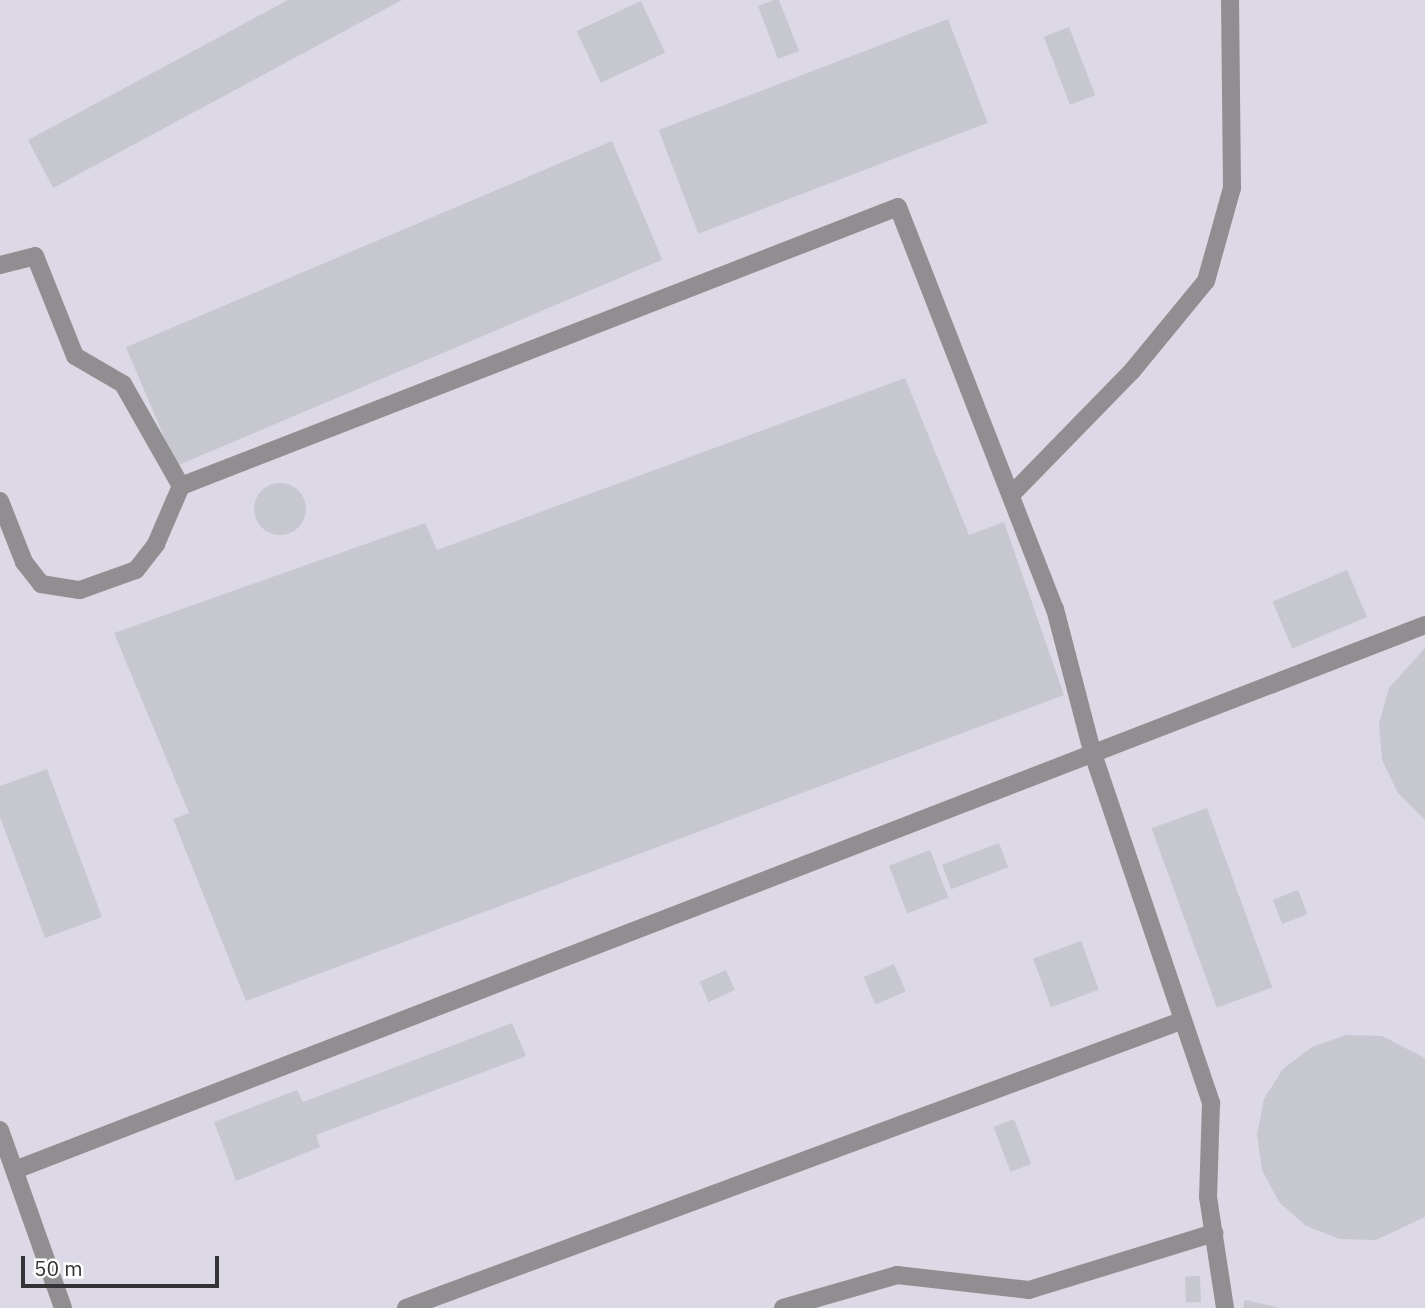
<!DOCTYPE html>
<style>
body{margin:0}
#map{position:relative;width:1425px;height:1308px;overflow:hidden;background:#e6e4eb;font-family:"IBM Plex Sans",sans-serif}
div>[style]{position:absolute}
[style*='--x']{left:calc(var(--x)*1px);top:calc(var(--y)*1px);width:calc(var(--w)*1px);rotate:calc(var(--a)*1deg)}
.built>*{inset:0;background:#dcd8e5;transform-origin:0 0}
.building>*{inset:0;background:#c7c8cf;transform-origin:0 0}
.round{border-radius:50%}
.minor>*{height:18px;margin:-9px;padding:0 9px;transform-origin:9px;border-radius:9px;background:#918e91}
span{translate:-50% -50%;white-space:nowrap;text-align:center;line-height:1.15;-webkit-text-stroke:6px #fff;paint-order:stroke}
.scale{position:absolute;left:21px;top:1256px;width:198px;height:32px;box-sizing:border-box;border:4px solid #343336;border-top:0;padding-left:9px;font-size:21px;line-height:24px;white-space:nowrap;color:#343336;-webkit-text-stroke:5px #fff;paint-order:stroke}
</style>
<div id="map">
<div class="built">
<div style="left:0;top:0;width:1425px;height:1308px"></div>
</div>
<div class="building">
<div style="clip-path:polygon(288px 0,402px 0,53px 188px,28px 140px)"></div>
<div style="clip-path:polygon(774px 0,779px 0,799px 51px,778px 59px,758px 6px)"></div>
<div style="left:641px;top:1px;width:57px;height:71px;rotate:65deg"></div>
<div style="left:948px;top:19px;width:111px;height:310px;rotate:69deg"></div>
<div style="left:1069px;top:27px;width:73px;height:27px;rotate:69deg"></div>
<div style="left:612px;top:141px;width:129px;height:528px;rotate:67deg"></div>
<div style="clip-path:polygon(905px 378px,969px 535px,1004px 522px,1064px 695px,246px 1001px,173px 819px,189px 813px,114px 633px,425px 523px,437px 550px)"></div>
<div class="round" style="left:254px;top:483px;width:52px;height:52px"></div>
<div style="left:1347px;top:570px;width:51px;height:81px;rotate:67deg"></div>
<div style="clip-path:polygon(1425px 648px,1425px 820px,1398px 793px,1382px 760px,1379px 724px,1389px 688px)"></div>
<div style="clip-path:polygon(47px 769px,102px 917px,45px 938px,0 817px,0 786px)"></div>
<div style="left:1207px;top:808px;width:191px;height:59px;rotate:70deg"></div>
<div style="left:999px;top:843px;width:26px;height:61px;rotate:69deg"></div>
<div style="left:930px;top:850px;width:51px;height:44px;rotate:69deg"></div>
<div style="left:1298px;top:890px;width:26px;height:27px;rotate:69deg"></div>
<div style="left:1081px;top:941px;width:52px;height:51px;rotate:70deg"></div>
<div style="left:894px;top:964px;width:30px;height:33px;rotate:67deg"></div>
<div style="left:726px;top:970px;width:22px;height:29px;rotate:66deg"></div>
<div style="clip-path:polygon(512px 1023px,526px 1056px,316px 1135px,320px 1147px,236px 1181px,214px 1122px,297px 1090px,303px 1102px)"></div>
<div style="clip-path:polygon(1346px 1035px,1382px 1036px,1425px 1058px,1425px 1217px,1376px 1240px,1340px 1239px,1306px 1226px,1279px 1202px,1262px 1170px,1257px 1135px,1264px 1099px,1283px 1069px,1312px 1047px)"></div>
<div style="left:1014px;top:1119px;width:48px;height:22px;rotate:69deg"></div>
<div style="left:1200px;top:1276px;width:26px;height:15px;rotate:88deg"></div>
<div style="clip-path:polygon(1245px 1300px,1276px 1307px,1276px 1308px,1243px 1308px)"></div>
</div>
<div class="minor">
<div style="--x:0;--y:265;--w:36;--a:-14"></div>
<div style="--x:35;--y:256;--w:108;--a:68.2"></div>
<div style="--x:75;--y:356;--w:56;--a:30.3"></div>
<div style="--x:123;--y:384;--w:117;--a:60.4"></div>
<div style="--x:1013;--y:493;--w:170;--a:-45.7"></div>
<div style="--x:1132;--y:371;--w:117;--a:-50.6"></div>
<div style="--x:1206;--y:281;--w:97;--a:-74.4"></div>
<div style="--x:1232;--y:188;--w:188;--a:-90.6"></div>
<div style="--x:0;--y:501;--w:66;--a:68.5"></div>
<div style="--x:24;--y:562;--w:28;--a:52"></div>
<div style="--x:41;--y:584;--w:39;--a:9"></div>
<div style="--x:80;--y:590;--w:59;--a:-19.7"></div>
<div style="--x:136;--y:570;--w:33;--a:-52"></div>
<div style="--x:156;--y:544;--w:63;--a:-66.7"></div>
<div style="--x:181;--y:486;--w:769;--a:-21.26"></div>
<div style="--x:898;--y:207;--w:432;--a:68.7"></div>
<div style="--x:1055;--y:609;--w:147;--a:75.4"></div>
<div style="--x:1092;--y:751;--w:372;--a:71.3"></div>
<div style="--x:1211;--y:1103;--w:94;--a:91.8"></div>
<div style="--x:1208;--y:1197;--w:112;--a:81.3"></div>
<div style="--x:0;--y:1130;--w:189;--a:70.5"></div>
<div style="--x:15;--y:1170;--w:1512;--a:-21.13"></div>
<div style="--x:406;--y:1308;--w:826;--a:-20.32"></div>
<div style="--x:783;--y:1308;--w:119;--a:-16.1"></div>
<div style="--x:897;--y:1275;--w:133;--a:6.5"></div>
<div style="--x:1029;--y:1290;--w:194;--a:-17.1"></div>
</div>
<div class="scale">50 m</div>
</div>
